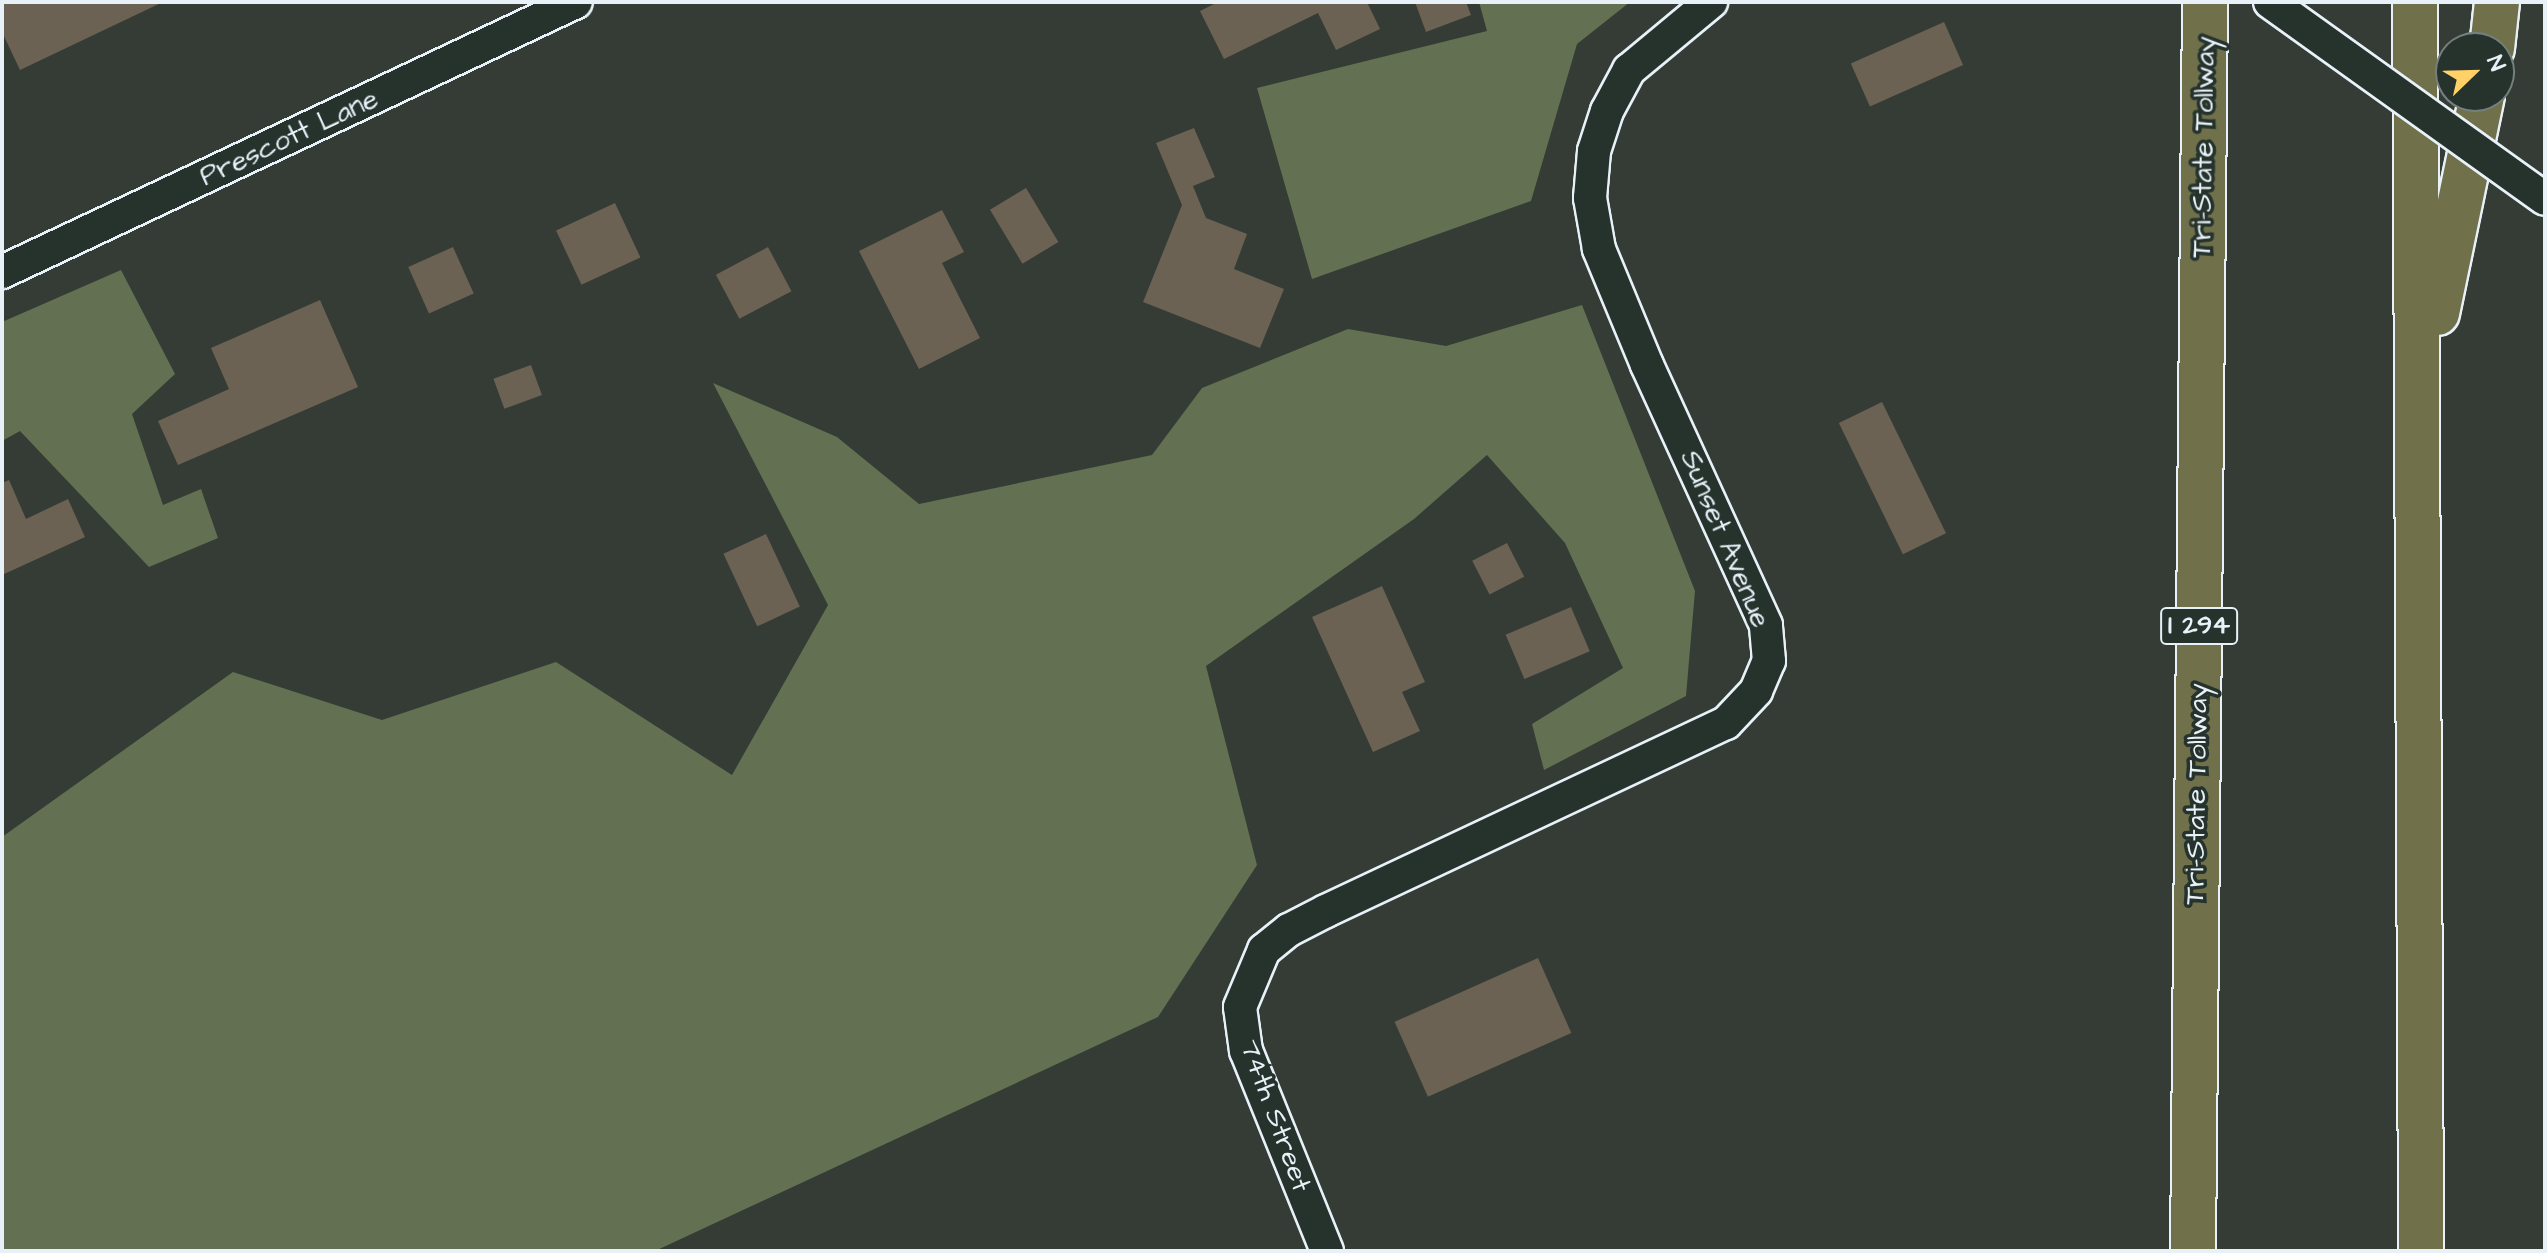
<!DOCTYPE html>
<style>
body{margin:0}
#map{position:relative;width:2547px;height:1253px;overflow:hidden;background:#343c35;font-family:"Architects Daughter",sans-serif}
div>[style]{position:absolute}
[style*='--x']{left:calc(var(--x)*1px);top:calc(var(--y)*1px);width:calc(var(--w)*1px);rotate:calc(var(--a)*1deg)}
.green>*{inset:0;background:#637051}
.building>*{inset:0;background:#6b6253;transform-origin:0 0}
.roads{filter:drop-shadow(2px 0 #e8f1f8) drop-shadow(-2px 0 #e8f1f8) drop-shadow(0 2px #e8f1f8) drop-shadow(0 -2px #e8f1f8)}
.minor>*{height:32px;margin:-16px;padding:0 16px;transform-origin:16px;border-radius:16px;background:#26332d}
.motorway>*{height:44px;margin:-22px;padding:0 22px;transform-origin:22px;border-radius:22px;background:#70704a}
.bridges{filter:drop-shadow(2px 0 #e8f1f8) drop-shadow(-2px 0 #e8f1f8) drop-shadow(0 2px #e8f1f8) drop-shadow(0 -2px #e8f1f8)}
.minor-bridge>*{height:32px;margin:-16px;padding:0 16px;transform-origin:16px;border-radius:16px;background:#26332d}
span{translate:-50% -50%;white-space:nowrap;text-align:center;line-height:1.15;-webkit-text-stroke:7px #26332d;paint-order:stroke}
.shield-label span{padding:2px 6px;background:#26332d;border:2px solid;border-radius:6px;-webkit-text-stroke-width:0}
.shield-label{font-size:26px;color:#e8f1f8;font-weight:700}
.street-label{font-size:28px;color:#e8f1f8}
.frame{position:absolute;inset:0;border:4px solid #e8f1f8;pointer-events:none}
.north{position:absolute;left:2435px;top:32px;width:80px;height:80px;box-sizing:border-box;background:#26332d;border:2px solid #747f7e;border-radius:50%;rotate:67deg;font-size:22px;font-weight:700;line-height:32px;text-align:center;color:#e8f1f8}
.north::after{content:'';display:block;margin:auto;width:28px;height:36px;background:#ffd166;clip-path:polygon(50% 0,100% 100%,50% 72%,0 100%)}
</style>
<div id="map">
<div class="green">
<div style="clip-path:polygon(1479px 2px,1630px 2px,1577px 44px,1531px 201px,1312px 279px,1257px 88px,1487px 31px)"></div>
<div style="clip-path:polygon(121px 270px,175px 374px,132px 414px,163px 505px,201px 489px,218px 538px,149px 567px,20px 431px,2px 441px,2px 322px)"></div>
<div style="clip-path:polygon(1582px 305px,1695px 591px,1686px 696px,1544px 770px,1532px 724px,1623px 668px,1565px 543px,1487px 455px,1414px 519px,1206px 666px,1257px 865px,1158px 1017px,655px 1251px,2px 1251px,2px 837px,233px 672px,382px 720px,556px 662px,732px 775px,828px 605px,713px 383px,837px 437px,919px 504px,1152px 455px,1202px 388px,1348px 329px,1446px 346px)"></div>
</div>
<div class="building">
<div style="clip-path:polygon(2px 2px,163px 2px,20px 70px,2px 32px)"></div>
<div style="clip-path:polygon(1218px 2px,1367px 2px,1380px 29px,1336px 50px,1318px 13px,1224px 59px,1200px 11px)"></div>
<div style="clip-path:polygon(1415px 2px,1466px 2px,1471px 15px,1426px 32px)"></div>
<div style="left:1944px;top:22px;width:47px;height:102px;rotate:66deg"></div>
<div style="clip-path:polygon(1194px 128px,1215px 177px,1193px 186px,1206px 218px,1247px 234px,1234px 269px,1284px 289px,1260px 348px,1143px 302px,1182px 205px,1156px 143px)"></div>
<div style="left:1026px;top:188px;width:63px;height:42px;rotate:59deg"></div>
<div style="left:615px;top:203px;width:60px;height:65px;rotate:65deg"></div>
<div style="clip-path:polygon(942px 210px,964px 252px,942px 263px,980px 338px,919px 369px,859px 251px)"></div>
<div style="left:453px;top:247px;width:51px;height:49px;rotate:66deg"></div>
<div style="left:768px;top:247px;width:50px;height:59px;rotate:62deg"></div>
<div style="clip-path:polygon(320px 300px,358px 387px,178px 465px,158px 421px,229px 389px,211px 348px)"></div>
<div style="left:531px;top:365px;width:32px;height:40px;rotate:70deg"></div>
<div style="left:1882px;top:402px;width:146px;height:48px;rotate:64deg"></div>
<div style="clip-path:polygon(9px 480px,26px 519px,68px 499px,85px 537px,2px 575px,2px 483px)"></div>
<div style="left:766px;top:534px;width:80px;height:47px;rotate:65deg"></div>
<div style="left:1507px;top:543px;width:38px;height:39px;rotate:63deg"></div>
<div style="clip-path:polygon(1382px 586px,1425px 682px,1402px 692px,1420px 731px,1373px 752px,1312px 617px)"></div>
<div style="left:1571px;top:607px;width:48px;height:71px;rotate:67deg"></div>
<div style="left:1538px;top:958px;width:82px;height:157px;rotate:66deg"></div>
</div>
<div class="roads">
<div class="minor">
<div style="--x:2;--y:272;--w:634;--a:-25.19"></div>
<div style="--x:1327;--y:1251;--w:216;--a:-112"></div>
<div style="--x:1246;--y:1051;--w:44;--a:-97.8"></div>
<div style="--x:1240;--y:1007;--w:62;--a:-67.2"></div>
<div style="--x:1264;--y:950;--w:32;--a:-39"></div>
<div style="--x:1289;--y:930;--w:42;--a:-27.2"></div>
<div style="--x:1326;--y:911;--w:442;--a:-25.2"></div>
<div style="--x:1726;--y:723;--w:44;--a:-46.8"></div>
<div style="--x:1756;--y:691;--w:33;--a:-67"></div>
<div style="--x:1769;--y:661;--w:36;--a:-95"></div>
<div style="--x:1766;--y:625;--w:286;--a:-114.6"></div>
<div style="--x:1647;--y:365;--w:126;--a:-112.5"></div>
<div style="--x:1599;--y:249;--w:52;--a:-100"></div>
<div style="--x:1590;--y:198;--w:47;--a:-85.1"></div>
<div style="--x:1594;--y:151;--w:42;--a:-72"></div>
<div style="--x:1607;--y:111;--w:47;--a:-61.8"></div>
<div style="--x:1629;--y:70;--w:107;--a:-39.7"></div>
</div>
<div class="motorway">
<div style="--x:2415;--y:2;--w:1249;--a:89.72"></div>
<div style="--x:2492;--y:48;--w:46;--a:-83.8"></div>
<div style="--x:2437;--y:313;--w:222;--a:-78.3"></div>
<div style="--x:2193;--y:1251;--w:1249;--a:-89.45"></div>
</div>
</div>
<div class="bridges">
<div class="minor-bridge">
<div style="--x:2270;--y:2;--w:338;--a:35.6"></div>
</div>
</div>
<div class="shield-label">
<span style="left:2199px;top:626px">I 294</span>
</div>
<div class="street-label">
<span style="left:289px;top:138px;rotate:-25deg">Prescott Lane</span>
<span style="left:2204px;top:147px;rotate:-89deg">Tri-State Tollway</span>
<span style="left:1725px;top:539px;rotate:67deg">Sunset Avenue</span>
<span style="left:2197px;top:794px;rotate:-89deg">Tri-State Tollway</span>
<span style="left:1275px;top:1116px;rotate:70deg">74th Street</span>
</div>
<div class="frame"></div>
<div class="north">N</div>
</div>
